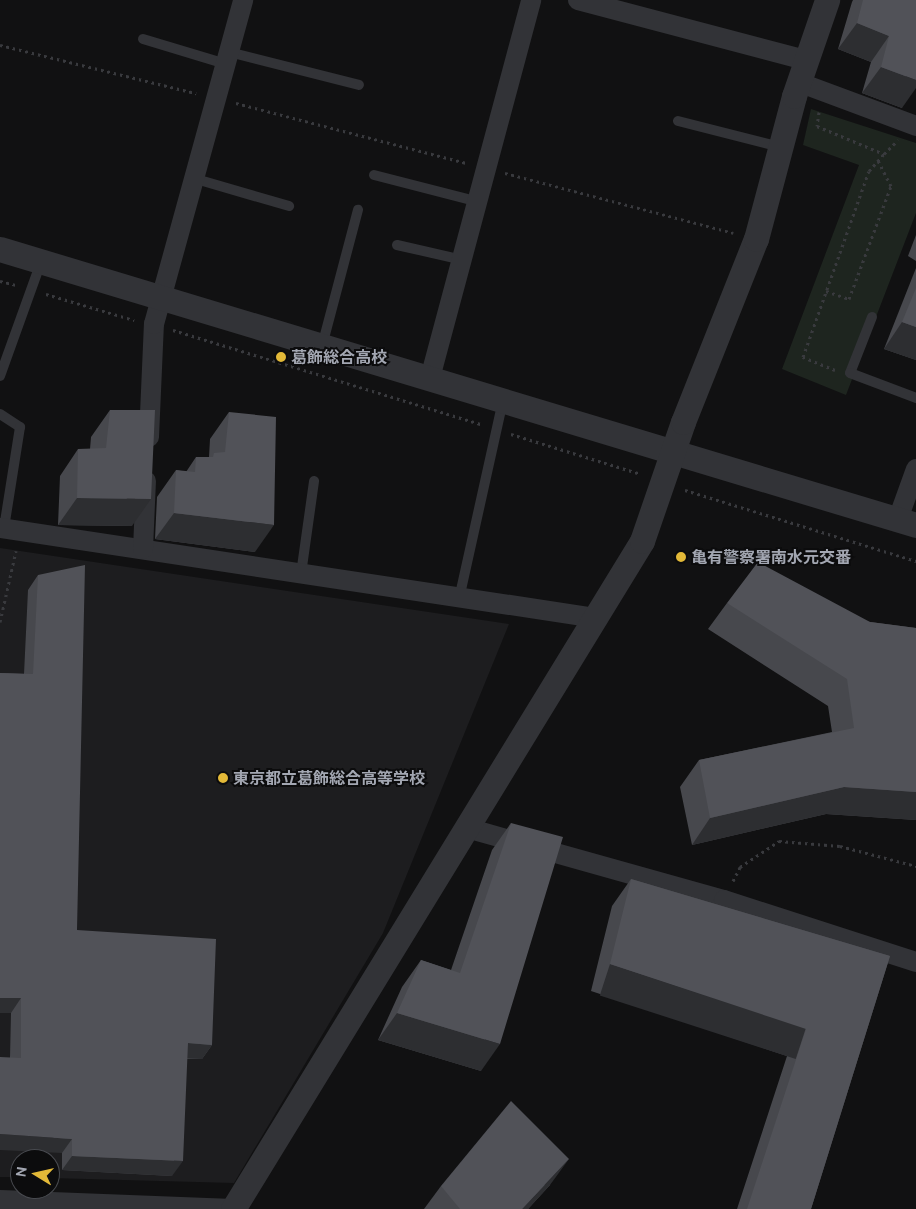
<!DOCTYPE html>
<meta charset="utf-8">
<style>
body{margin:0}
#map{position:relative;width:916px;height:1209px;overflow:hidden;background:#111112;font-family:Ubuntu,"Noto Sans JP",sans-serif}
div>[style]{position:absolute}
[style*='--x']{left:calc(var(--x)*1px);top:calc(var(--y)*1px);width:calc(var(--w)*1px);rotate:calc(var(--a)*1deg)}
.built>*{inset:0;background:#1d1d1f}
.green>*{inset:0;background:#1e251f}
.path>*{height:3px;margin-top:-1.5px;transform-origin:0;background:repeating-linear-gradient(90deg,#393a3e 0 2.5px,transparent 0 6.5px)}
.service>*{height:10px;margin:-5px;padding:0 5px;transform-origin:5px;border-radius:5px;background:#323337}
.minor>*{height:20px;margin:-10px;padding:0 10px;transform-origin:10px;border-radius:10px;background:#323337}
.tertiary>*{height:25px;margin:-12.5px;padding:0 12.5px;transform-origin:12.5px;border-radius:12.5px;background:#323337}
.wall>*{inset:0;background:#47484d}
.shaded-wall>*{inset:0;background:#2d2e31;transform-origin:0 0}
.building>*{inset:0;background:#515258}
.dots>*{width:14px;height:14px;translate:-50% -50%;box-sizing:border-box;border:2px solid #0c0c0d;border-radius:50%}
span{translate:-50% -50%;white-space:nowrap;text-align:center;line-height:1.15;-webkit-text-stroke:4px #0c0c0d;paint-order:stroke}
.poi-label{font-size:16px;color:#a3a7b2;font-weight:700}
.left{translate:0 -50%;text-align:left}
.north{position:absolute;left:10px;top:1149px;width:50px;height:50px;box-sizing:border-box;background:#0c0c0d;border:1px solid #484a4f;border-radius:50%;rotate:279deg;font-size:14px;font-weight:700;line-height:20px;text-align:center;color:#a3a7b2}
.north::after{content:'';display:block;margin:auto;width:18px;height:22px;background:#e3b938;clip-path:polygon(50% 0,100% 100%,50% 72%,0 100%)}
</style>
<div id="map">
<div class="built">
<div style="clip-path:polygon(0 548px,509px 624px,383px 933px,234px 1183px,50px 1178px,50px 1159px,20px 1159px,20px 1177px,0 1177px)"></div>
</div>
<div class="green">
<div style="clip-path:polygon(811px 109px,916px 143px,916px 213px,846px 395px,782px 369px,859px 165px,803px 145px)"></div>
</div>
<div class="path">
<div style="--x:0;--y:45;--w:202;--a:13.8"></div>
<div style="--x:236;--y:103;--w:239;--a:14.6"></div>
<div style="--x:819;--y:112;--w:14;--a:98"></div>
<div style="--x:817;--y:126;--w:73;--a:22.7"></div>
<div style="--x:884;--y:154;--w:20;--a:-45"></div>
<div style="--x:505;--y:173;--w:236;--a:14.7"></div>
<div style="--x:0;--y:281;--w:16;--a:14"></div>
<div style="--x:826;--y:291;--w:24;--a:19"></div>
<div style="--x:849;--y:299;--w:121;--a:-69.6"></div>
<div style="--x:891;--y:186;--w:28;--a:-117"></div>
<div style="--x:46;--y:294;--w:92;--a:16.5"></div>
<div style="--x:173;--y:330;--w:324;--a:17"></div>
<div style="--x:835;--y:370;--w:35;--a:-158"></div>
<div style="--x:803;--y:357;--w:197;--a:-70.5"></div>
<div style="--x:869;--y:171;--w:23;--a:-49"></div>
<div style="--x:511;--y:434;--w:136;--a:17.1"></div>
<div style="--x:685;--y:490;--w:242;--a:17.1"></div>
<div style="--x:0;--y:622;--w:73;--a:-77.3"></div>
<div style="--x:733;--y:881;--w:16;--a:-63"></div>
<div style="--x:740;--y:867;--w:47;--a:-33.7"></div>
<div style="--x:779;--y:841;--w:61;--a:4.7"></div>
<div style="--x:840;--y:846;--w:79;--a:14.7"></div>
</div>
<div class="service">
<div style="--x:143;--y:39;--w:87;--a:16.8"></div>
<div style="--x:229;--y:52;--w:134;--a:14.2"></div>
<div style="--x:678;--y:121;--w:105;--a:14.3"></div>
<div style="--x:374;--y:175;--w:108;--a:14.4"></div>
<div style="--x:196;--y:179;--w:97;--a:16.2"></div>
<div style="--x:397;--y:245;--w:68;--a:12.8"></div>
<div style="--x:872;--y:317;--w:60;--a:111.4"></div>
<div style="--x:850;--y:373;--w:71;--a:20.7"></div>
<div style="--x:322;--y:346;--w:141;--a:-75.2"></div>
<div style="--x:0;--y:376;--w:121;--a:-70.2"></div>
<div style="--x:0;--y:414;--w:24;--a:33"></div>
<div style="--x:20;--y:427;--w:102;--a:99"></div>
<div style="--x:301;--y:574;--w:94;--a:-82"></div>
<div style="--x:459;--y:599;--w:203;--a:-77.5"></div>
</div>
<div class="minor">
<div style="--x:578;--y:0;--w:235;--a:14.8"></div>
<div style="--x:798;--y:82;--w:126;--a:20.4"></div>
<div style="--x:430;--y:378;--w:391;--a:-75"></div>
<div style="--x:149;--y:437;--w:113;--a:-87.5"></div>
<div style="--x:154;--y:324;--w:336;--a:-74.6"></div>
<div style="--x:898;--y:519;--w:53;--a:-70.2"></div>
<div style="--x:0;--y:528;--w:603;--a:8.59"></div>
<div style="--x:143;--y:549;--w:68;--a:-87.5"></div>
<div style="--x:467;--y:828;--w:267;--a:15.7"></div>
<div style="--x:724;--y:900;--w:202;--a:17.9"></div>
<div style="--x:0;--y:1200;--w:233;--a:2.2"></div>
</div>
<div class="tertiary">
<div style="--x:0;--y:249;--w:957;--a:16.77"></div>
<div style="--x:233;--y:1209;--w:783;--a:-58.52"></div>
<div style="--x:642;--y:541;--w:126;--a:-71"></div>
<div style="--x:683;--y:422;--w:197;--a:-68.3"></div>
<div style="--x:756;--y:239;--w:148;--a:-75.1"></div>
<div style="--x:794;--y:96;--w:102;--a:-71"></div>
</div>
<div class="wall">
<div style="clip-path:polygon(853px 0,916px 0,902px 108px,862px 93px,871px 62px,838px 49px,852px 2px)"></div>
<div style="clip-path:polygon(916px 235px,916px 261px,908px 256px)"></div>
<div style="clip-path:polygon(916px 268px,916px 360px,884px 349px)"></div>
<div style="clip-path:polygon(110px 410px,132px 526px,58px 525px,60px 476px,78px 449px,90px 449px,91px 437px)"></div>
<div style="clip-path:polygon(229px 412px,255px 552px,155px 539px,157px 497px,176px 470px,186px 472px,196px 457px,209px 457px,210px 439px)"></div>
<div style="clip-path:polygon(38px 575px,77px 930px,212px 1045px,202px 1059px,187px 1059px,172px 1176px,62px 1170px,62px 1153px,10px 1058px,11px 1013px,0 1013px,0 673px,24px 674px,28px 590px)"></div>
<div style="clip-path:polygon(727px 603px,916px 628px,916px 820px,826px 814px,692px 845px,680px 787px,699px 760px,832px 732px,828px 706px,708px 629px)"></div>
<div style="clip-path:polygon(511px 823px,481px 1071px,378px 1040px,402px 987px,421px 960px,451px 970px,492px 850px)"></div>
<div style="clip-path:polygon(631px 879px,890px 956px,811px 1209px,737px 1209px,787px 1056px,591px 991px,612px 906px)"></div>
<div style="clip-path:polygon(550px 1185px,528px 1209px,424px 1209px,441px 1186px)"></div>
</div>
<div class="shaded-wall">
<div style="clip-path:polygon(857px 23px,889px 36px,871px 62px,838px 49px)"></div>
<div style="clip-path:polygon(881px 67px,916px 80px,916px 88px,902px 108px,862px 93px)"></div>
<div style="clip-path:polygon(902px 322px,916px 327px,916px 360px,884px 349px)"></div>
<div style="clip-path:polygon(77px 498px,151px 499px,132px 526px,58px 525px)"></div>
<div style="clip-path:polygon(174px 513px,274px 525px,255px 552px,155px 539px)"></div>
<div style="clip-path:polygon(844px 787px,916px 792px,916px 820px,826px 814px,692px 845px,710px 818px)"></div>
<div style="left:610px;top:964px;width:206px;height:33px;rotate:18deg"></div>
<div style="clip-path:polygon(0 998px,21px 998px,11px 1013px,0 1013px)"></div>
<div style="clip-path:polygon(397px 1013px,500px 1044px,481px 1071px,378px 1040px)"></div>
<div style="clip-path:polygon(188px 1043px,212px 1045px,202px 1059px,177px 1058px)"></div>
<div style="clip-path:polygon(0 1134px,72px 1139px,62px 1153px,0 1150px)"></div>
<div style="clip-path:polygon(72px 1156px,183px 1161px,172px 1176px,62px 1170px)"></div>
<div style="clip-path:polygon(569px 1159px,550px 1185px,528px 1209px,522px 1209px)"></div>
</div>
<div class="building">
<div style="clip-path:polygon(863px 0,916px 0,916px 80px,881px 67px,889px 36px,857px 23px)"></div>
<div style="clip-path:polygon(916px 288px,916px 327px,902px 322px)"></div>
<div style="clip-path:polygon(110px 410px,155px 410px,151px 499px,77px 498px,78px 449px,106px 448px)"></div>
<div style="clip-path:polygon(229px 412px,276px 417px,274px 525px,174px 513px,176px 470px,195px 472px,196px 457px,213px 457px,214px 453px,225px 452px)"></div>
<div style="clip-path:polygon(758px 562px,870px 622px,916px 628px,916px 792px,844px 787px,710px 818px,699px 760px,854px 728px,847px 679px,727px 603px)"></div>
<div style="clip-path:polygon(85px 565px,77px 930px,216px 939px,212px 1045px,188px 1043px,183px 1161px,72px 1156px,72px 1139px,0 1134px,0 1057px,21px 1058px,21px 998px,0 998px,0 673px,33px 674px,38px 575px)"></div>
<div style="clip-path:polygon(511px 823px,563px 837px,500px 1044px,397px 1013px,421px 960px,460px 973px)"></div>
<div style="clip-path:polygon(631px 879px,890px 956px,811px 1209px,747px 1209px,806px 1029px,610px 964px)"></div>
<div style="clip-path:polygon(511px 1101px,569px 1159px,522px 1209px,460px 1209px,441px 1186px)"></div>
</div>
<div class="dots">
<div style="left:281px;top:357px;background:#e3b938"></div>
<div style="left:681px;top:557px;background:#e3b938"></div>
<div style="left:223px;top:778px;background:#e3b938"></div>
</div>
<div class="poi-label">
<span class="left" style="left:291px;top:357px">葛飾総合高校</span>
<span class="left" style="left:691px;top:557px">亀有警察署南水元交番</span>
<span class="left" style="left:233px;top:778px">東京都立葛飾総合高等学校</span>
</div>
<div class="north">N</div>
</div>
